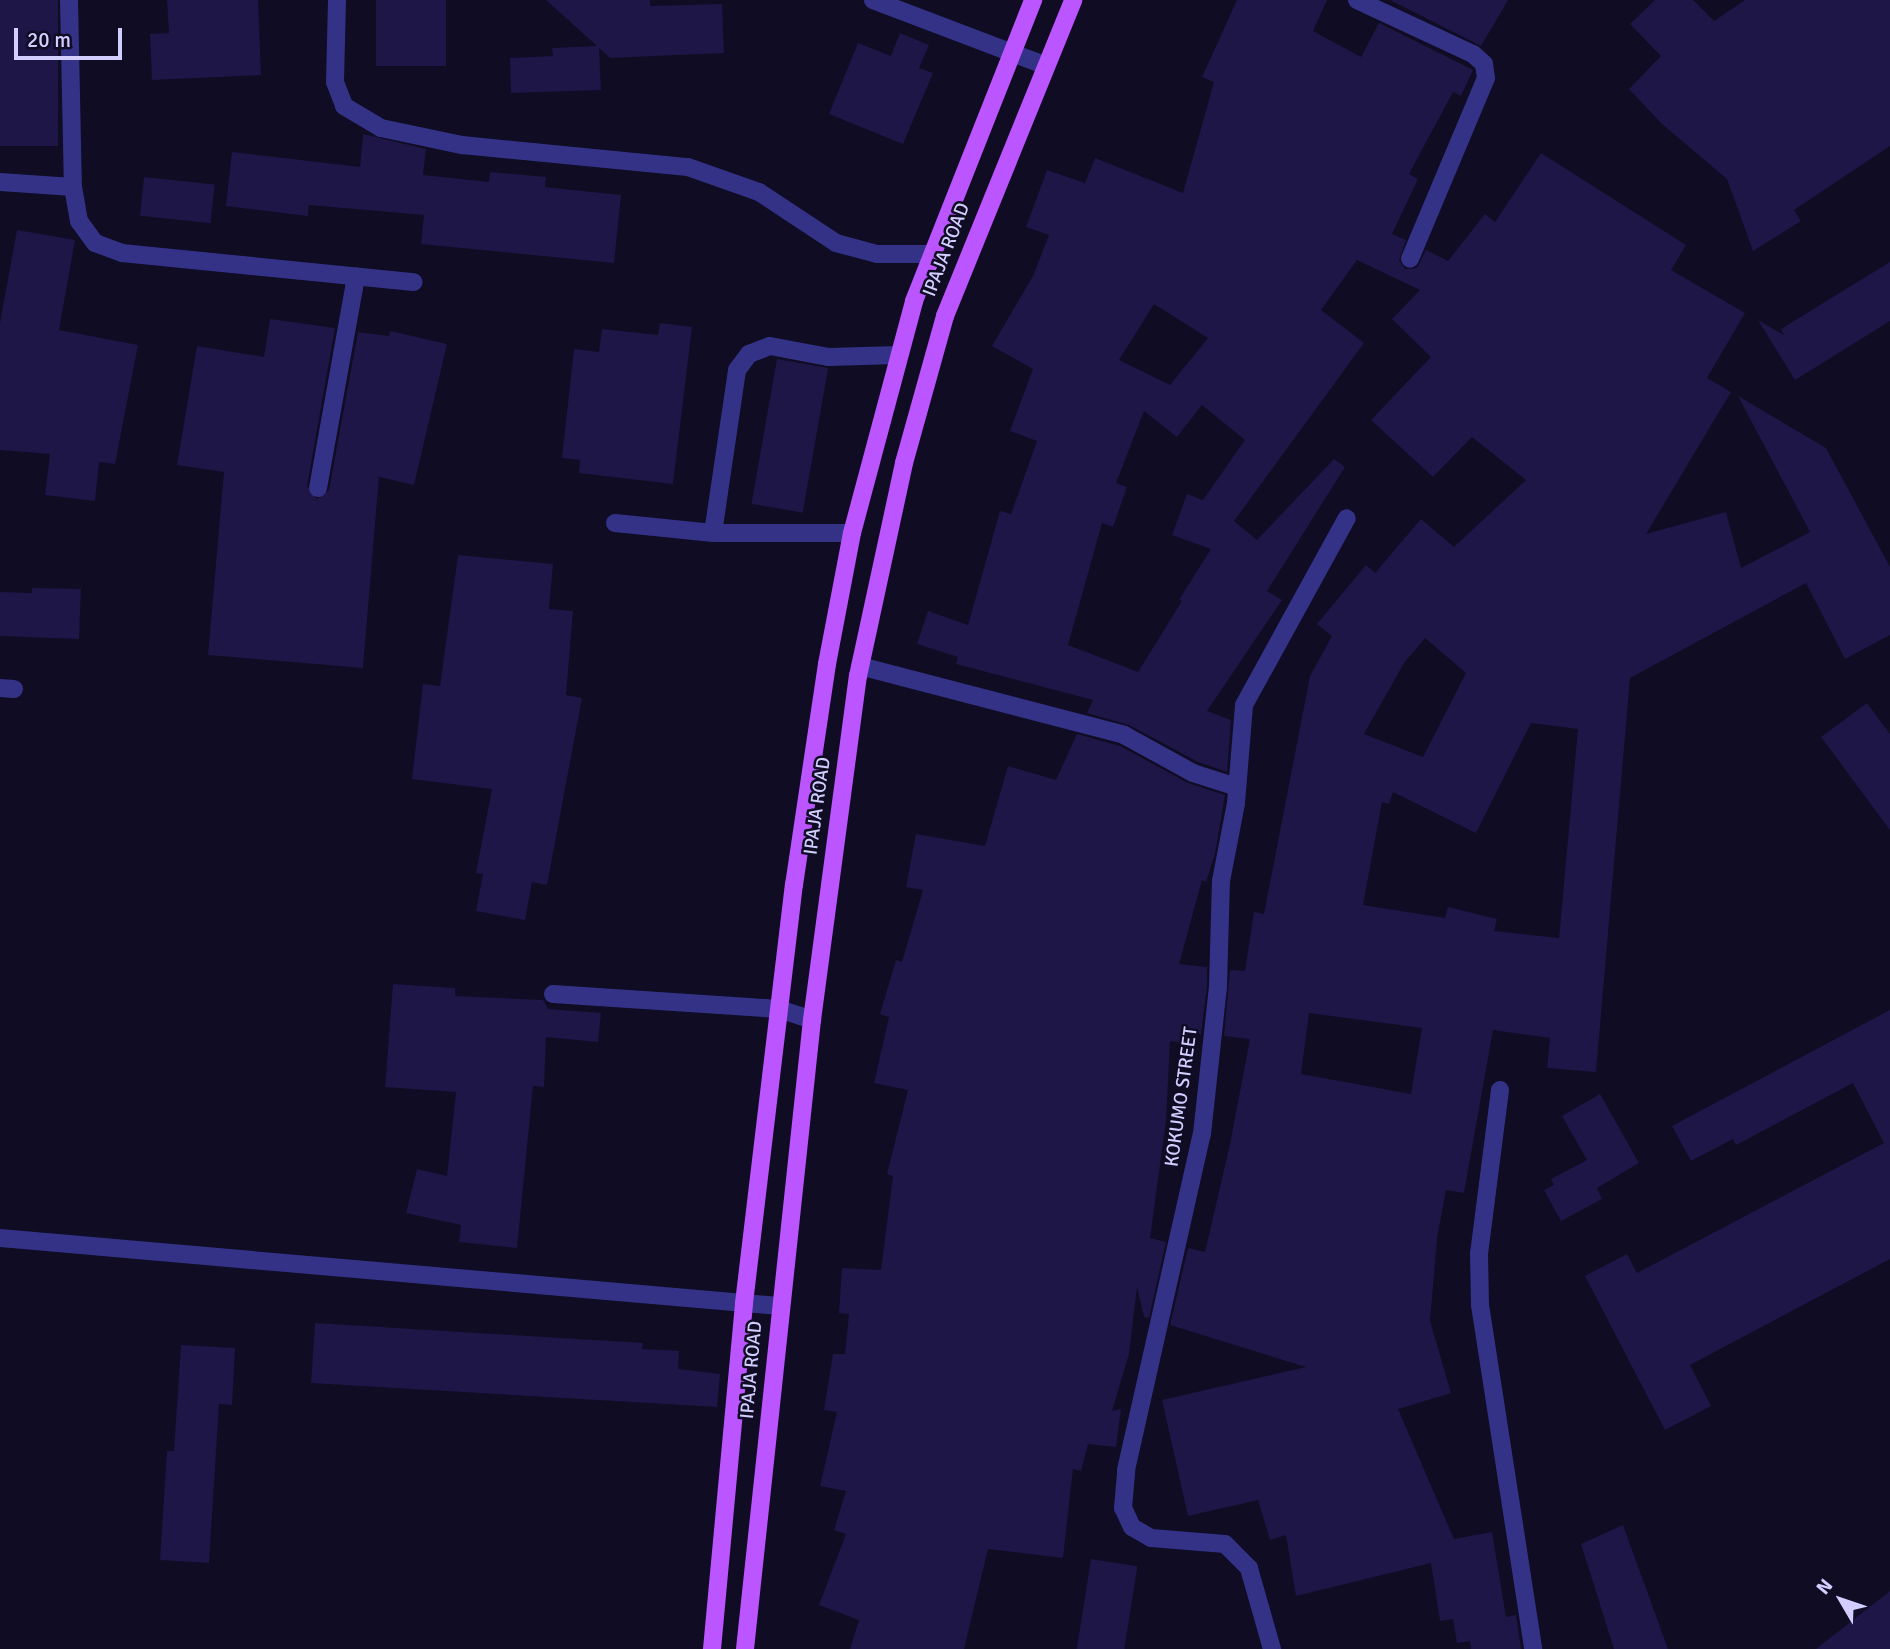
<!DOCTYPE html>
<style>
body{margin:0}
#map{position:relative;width:1890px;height:1649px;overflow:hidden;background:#0f0c24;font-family:Signika,sans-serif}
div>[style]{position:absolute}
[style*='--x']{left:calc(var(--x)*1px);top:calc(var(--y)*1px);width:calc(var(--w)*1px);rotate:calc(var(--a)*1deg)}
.building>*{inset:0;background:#1e1646;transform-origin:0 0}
.minor>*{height:18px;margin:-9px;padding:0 9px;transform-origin:9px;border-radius:9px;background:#333287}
.major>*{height:18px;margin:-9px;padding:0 9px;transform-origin:9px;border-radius:9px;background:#b5f}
span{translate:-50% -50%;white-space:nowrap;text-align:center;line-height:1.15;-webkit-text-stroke:5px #0f0c24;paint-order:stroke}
.street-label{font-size:19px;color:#d2ceff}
.north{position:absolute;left:1806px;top:1565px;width:70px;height:70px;-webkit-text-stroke:5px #0f0c24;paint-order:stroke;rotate:309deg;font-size:19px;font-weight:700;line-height:28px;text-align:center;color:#d2ceff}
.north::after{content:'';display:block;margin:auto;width:24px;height:32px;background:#d2ceff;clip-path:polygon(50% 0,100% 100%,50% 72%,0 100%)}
.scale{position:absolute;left:14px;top:28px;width:108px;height:32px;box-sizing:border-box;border:4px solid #d2ceff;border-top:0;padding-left:9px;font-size:21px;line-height:24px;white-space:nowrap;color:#d2ceff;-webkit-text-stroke:5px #0f0c24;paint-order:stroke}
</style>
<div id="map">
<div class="building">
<div style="left:0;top:0;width:58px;height:146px"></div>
<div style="clip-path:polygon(167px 0,258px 0,261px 75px,152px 80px,150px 34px,169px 33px)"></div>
<div style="left:376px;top:0;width:70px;height:66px"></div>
<div style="clip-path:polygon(546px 0,650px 0,650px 6px,722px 4px,724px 53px,610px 58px,599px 48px,601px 90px,511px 93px,510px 58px,553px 56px,552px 48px,597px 46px)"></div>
<div style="clip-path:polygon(evenodd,1237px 0,1327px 0,1313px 31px,1361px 57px,1379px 23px,1473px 70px,1461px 96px,1453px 92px,1409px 174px,1418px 179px,1392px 234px,1406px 240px,1399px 260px,1405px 269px,1417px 268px,1426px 250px,1448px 261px,1485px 214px,1495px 222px,1541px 153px,1686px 245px,1671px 270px,1745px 313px,1707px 378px,1731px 392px,1646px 534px,1726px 512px,1741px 568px,1810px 532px,1738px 396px,1826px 448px,1890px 567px,1890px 635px,1845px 659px,1806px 583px,1630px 678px,1596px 1072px,1547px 1068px,1550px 1038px,1493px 1030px,1464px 1193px,1446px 1190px,1437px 1238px,1430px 1321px,1451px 1393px,1398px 1409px,1454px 1539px,1492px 1532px,1506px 1617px,1516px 1615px,1521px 1649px,1471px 1649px,1470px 1641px,1457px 1643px,1453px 1619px,1440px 1621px,1431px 1563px,1296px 1596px,1286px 1535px,1270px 1540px,1258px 1500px,1188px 1516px,1162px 1400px,1306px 1367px,1170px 1325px,1188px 1248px,1205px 1252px,1230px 1144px,1250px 1039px,1224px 1036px,1230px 970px,1245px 971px,1254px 912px,1264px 914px,1310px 676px,1332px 636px,1317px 624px,1366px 565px,1375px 573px,1421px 519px,1454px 547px,1526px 480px,1472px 437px,1433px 477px,1371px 420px,1431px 357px,1392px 319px,1420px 290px,1357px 260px,1321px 310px,1364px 343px,1234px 521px,1257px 540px,1334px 459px,1345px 467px,1267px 591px,1282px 600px,1207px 711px,1231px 720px,1227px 772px,1198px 762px,1129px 725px,1087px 713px,1093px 700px,956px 664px,958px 657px,917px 644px,928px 611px,968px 625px,1000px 511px,1011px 514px,1037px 441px,1010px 431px,1033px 369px,992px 346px,1033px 276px,1049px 235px,1026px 227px,1047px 170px,1085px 183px,1095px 158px,1183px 193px,1214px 82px,1202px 77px,1237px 0,1154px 304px,1208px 338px,1170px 385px,1119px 360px,1154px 304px,1237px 0,1202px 405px,1245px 440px,1203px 500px,1187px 494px,1172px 535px,1211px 549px,1179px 600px,1182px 601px,1138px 672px,1068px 645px,1102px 523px,1113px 527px,1127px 487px,1116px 483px,1144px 411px,1177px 437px,1202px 405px,1237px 0,1425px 638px,1466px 673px,1423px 757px,1364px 734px,1404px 663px,1425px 638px,1237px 0,1531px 723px,1578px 729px,1559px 938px,1494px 931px,1497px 919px,1448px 907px,1445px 918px,1363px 905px,1382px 802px,1389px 804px,1393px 792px,1476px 833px,1531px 723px,1237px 0,1309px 1013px,1422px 1028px,1411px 1094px,1301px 1074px,1309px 1013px)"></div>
<div style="clip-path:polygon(1390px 0,1508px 0,1481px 46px)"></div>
<div style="clip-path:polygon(1655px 0,1693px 0,1714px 21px,1745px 0,1890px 0,1890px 146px,1794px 210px,1801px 221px,1753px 251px,1727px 179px,1662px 124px,1629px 89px,1661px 56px,1630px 24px)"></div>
<div style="clip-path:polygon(900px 33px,929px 45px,919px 68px,933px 73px,903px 144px,829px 114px,858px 43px,891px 56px)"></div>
<div style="clip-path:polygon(363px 134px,426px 149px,423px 175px,489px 182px,490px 172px,546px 177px,545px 187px,621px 195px,614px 263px,421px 244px,424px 215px,309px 205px,308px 216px,226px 206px,232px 152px,360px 167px)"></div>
<div style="left:144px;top:177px;width:71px;height:39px;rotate:6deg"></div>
<div style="clip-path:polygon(17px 230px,75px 240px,59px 330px,138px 345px,115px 464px,99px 462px,95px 501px,45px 495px,50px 454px,0 450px,0 323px)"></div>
<div style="clip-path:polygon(1890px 262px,1890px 321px,1795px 380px,1758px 320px,1784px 335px,1781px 329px)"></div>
<div style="clip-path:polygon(270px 319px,335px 328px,307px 486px,317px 499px,329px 490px,358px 332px,389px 336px,390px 331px,447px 344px,414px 485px,379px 477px,363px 668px,208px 655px,224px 472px,177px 465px,197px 346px,264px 357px)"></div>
<div style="clip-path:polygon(660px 323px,692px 327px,673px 484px,579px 473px,580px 460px,562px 458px,574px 349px,599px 352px,602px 329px,658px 335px)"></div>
<div style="left:777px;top:359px;width:52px;height:147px;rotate:10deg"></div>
<div style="clip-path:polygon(458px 555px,553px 564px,549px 609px,573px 611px,566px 695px,582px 698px,547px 885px,532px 882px,525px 920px,476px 911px,483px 874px,476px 873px,492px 789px,412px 779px,423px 684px,440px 686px)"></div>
<div style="clip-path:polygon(32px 588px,81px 589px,79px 639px,0 636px,0 592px,32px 593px)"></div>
<div style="clip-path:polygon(1867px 703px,1890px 734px,1890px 830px,1821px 737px)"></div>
<div style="clip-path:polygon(1077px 734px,1120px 746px,1188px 783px,1225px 795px,1215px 854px,1206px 882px,1202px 880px,1179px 964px,1207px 967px,1207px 986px,1201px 1034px,1189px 1032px,1188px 1043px,1170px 1041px,1166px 1121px,1150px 1238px,1166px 1242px,1149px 1318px,1144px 1317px,1137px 1287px,1129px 1354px,1112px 1411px,1121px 1409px,1116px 1447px,1088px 1444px,1081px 1471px,1073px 1469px,1063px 1558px,988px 1549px,964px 1649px,850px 1649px,859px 1620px,819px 1605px,846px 1534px,834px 1530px,846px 1491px,820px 1486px,837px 1412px,824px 1410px,833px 1354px,845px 1354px,849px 1314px,839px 1313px,842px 1268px,881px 1270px,893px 1176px,887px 1174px,908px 1090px,874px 1083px,889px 1017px,880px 1014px,896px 960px,902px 962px,923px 890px,906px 887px,916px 834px,985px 846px,1008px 766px,1056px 780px)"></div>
<div style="clip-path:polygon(393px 984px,455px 988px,455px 996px,543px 1000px,548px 1009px,601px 1013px,598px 1042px,546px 1037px,544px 1087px,533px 1086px,517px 1248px,459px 1242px,461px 1225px,406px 1213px,417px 1169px,447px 1176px,456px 1092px,385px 1087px)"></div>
<div style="clip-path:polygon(1890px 1010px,1890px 1259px,1690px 1365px,1711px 1406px,1665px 1430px,1585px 1276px,1627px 1254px,1637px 1273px,1884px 1143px,1853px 1083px,1736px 1145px,1733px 1139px,1691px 1161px,1672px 1126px)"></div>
<div style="clip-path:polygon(1600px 1094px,1639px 1163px,1597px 1188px,1602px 1199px,1561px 1221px,1544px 1190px,1554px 1185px,1551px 1179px,1587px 1160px,1562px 1116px)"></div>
<div style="clip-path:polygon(315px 1323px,643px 1343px,642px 1349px,679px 1351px,678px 1369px,720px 1374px,717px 1407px,311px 1383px)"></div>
<div style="clip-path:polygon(181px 1345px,235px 1348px,232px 1405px,219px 1404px,209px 1563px,160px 1560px,167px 1451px,174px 1451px)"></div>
<div style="clip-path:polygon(1623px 1525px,1668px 1649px,1614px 1649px,1581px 1544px)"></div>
<div style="left:1091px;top:1559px;width:47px;height:91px;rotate:9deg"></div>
<div style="clip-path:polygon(1890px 1591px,1890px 1649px,1816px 1649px)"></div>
</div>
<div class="minor">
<div style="--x:69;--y:0;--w:187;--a:88.8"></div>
<div style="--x:73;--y:187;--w:35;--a:80"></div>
<div style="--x:79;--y:221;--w:27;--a:54"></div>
<div style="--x:95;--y:243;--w:29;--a:20"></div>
<div style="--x:122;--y:253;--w:293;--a:5.7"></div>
<div style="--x:337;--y:0;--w:82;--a:91.4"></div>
<div style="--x:335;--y:82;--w:26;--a:69"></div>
<div style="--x:344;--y:106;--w:43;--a:30.7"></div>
<div style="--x:381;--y:128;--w:83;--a:11.9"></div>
<div style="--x:462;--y:145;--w:227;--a:5.6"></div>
<div style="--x:688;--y:167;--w:75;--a:19.4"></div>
<div style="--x:759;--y:192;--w:92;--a:33.5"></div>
<div style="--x:836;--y:243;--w:42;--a:15"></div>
<div style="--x:877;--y:254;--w:55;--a:0"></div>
<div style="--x:873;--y:0;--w:183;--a:20.8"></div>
<div style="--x:1357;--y:0;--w:128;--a:25"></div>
<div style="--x:1473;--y:54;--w:15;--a:42"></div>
<div style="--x:1484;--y:64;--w:14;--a:82"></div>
<div style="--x:1486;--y:78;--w:196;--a:112.8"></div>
<div style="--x:0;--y:182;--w:73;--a:3.9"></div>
<div style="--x:318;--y:488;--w:215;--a:-79.8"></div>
<div style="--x:615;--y:523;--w:99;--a:5.8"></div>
<div style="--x:713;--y:533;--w:139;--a:0"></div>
<div style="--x:713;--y:533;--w:165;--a:-81.6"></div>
<div style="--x:737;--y:370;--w:20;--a:-53"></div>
<div style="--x:749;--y:354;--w:22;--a:-21"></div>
<div style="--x:770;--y:346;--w:60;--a:10.6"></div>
<div style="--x:829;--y:357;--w:69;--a:-1.7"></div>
<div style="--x:860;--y:666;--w:273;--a:14.6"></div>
<div style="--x:1124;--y:735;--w:79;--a:28.8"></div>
<div style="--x:1193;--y:773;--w:46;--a:17.7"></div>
<div style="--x:0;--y:688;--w:14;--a:4"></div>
<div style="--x:553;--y:994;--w:226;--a:3.8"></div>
<div style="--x:779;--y:1009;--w:35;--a:18"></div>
<div style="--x:1500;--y:1090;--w:164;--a:97.3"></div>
<div style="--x:1479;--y:1253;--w:52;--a:88.9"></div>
<div style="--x:1480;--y:1305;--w:348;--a:81.2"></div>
<div style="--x:0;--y:1238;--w:782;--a:4.99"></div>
<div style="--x:1272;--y:1649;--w:84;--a:-105.9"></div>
<div style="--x:1249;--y:1568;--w:34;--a:-135"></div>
<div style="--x:1225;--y:1544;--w:74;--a:-175.4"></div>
<div style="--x:1151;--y:1538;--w:22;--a:-150"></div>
<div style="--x:1132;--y:1527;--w:21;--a:-115"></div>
<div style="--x:1123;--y:1508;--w:38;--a:-85"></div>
<div style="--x:1126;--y:1470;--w:344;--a:-77.3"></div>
<div style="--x:1202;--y:1134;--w:148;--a:-83.8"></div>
<div style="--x:1218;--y:987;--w:106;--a:-88.4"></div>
<div style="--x:1221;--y:881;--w:79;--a:-79.1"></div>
<div style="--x:1236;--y:803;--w:98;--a:-85.3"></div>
<div style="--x:1244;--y:705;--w:213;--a:-61.2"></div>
</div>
<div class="major">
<div style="--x:712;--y:1649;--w:347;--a:-84.7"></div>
<div style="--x:744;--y:1303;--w:421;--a:-83.2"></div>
<div style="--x:794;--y:885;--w:223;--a:-81.5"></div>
<div style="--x:827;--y:664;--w:133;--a:-79.2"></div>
<div style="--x:852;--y:533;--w:240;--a:-75"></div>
<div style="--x:914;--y:301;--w:324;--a:-68.4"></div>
<div style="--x:745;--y:1649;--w:633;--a:-83.92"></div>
<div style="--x:812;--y:1020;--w:347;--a:-82.4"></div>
<div style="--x:858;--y:676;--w:218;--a:-77.8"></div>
<div style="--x:904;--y:463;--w:153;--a:-74.4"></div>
<div style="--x:945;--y:316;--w:341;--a:-67.9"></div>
</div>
<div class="street-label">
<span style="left:947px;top:250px;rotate:-69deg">IPAJA ROAD</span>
<span style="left:818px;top:806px;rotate:-82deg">IPAJA ROAD</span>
<span style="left:1182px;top:1097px;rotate:-82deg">KOKUMO STREET</span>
<span style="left:752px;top:1370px;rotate:-85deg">IPAJA ROAD</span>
</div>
<div class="north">N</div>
<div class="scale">20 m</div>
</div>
